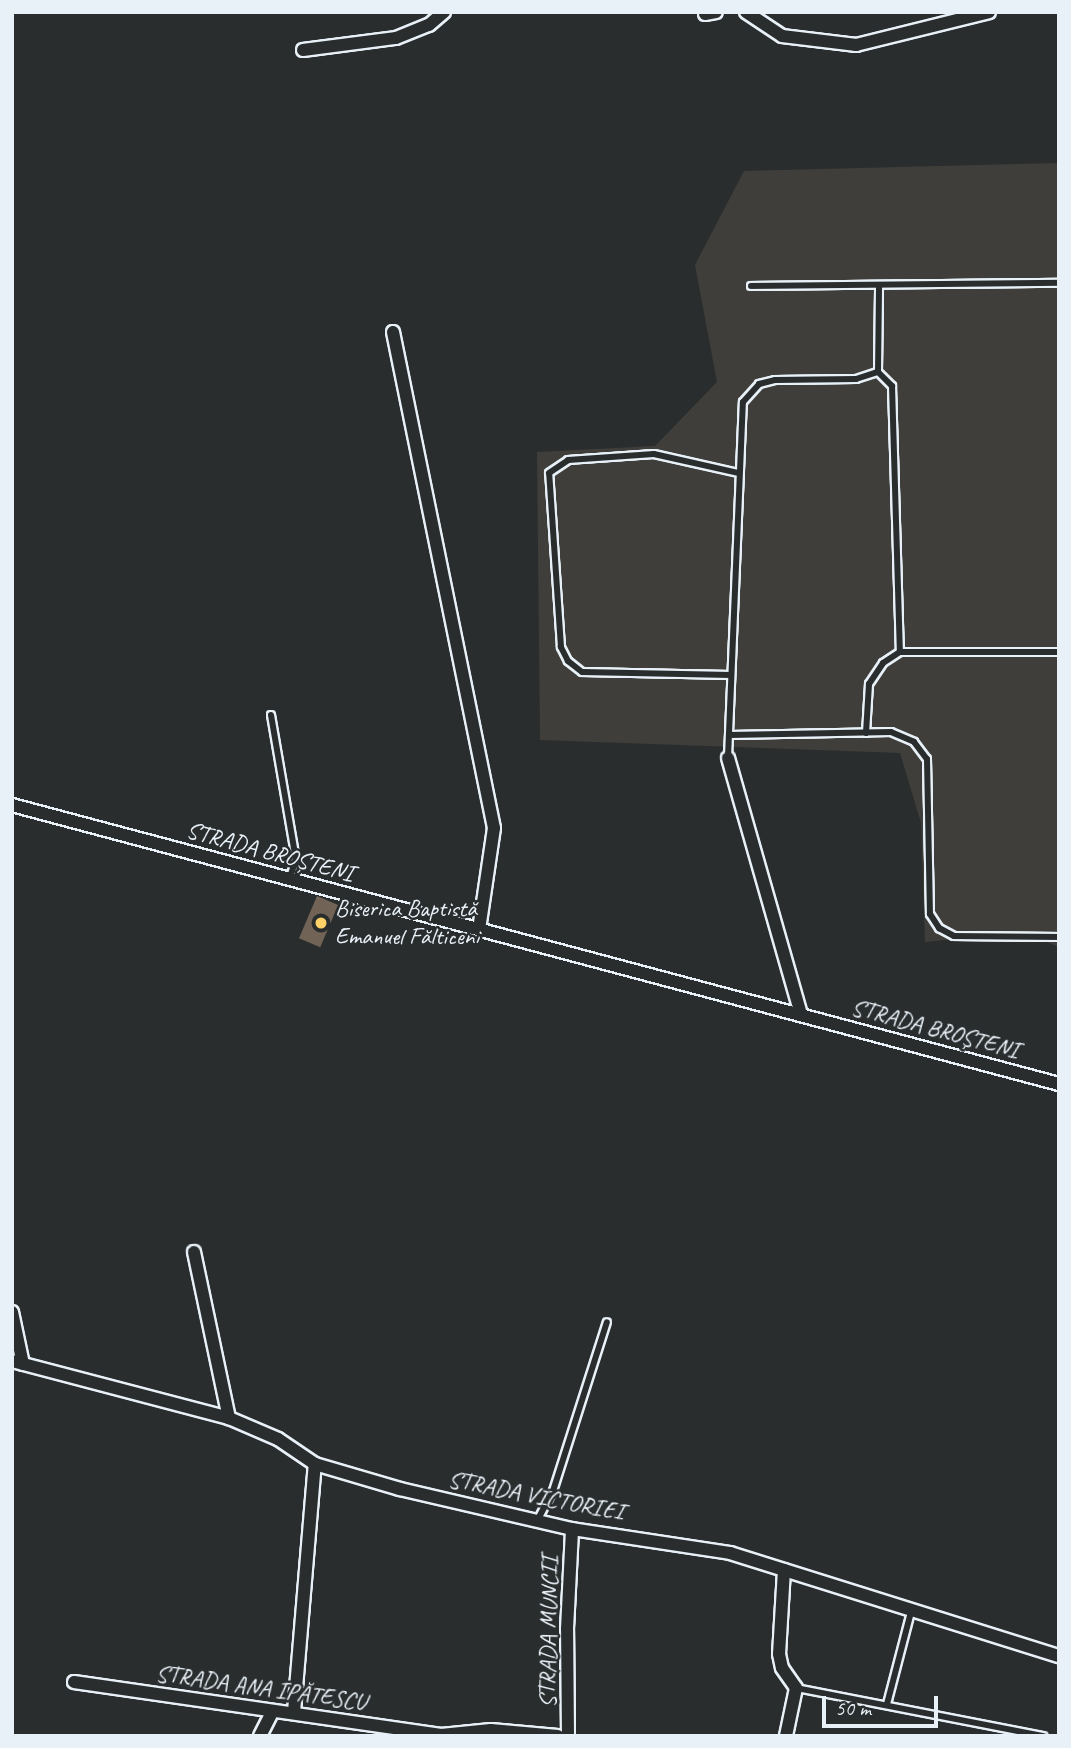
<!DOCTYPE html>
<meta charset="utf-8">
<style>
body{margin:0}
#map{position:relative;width:1071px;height:1748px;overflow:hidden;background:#2a2d2e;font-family:Caveat,sans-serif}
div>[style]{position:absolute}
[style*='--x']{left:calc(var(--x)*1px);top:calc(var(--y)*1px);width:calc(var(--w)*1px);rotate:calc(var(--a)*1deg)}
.built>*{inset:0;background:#3f3e3a}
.building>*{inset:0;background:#716457;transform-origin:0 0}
.roads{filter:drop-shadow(2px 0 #e8f1f8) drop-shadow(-2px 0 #e8f1f8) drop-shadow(0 2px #e8f1f8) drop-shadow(0 -2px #e8f1f8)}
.service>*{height:6px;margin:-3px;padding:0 3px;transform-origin:3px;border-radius:3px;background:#2a2d2e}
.minor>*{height:12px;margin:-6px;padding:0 6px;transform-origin:6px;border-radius:6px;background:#2a2d2e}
.dots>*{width:19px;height:19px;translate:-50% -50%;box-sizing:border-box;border:4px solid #2a2d2e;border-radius:50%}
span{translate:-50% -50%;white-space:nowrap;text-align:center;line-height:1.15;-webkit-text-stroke:5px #2a2d2e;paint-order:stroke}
.street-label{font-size:24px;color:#e8f1f8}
.poi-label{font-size:24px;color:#e8f1f8}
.left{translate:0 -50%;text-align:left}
.frame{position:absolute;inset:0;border:14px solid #e8f1f8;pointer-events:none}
.scale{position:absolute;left:822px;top:1696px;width:116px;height:32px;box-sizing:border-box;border:4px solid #e8f1f8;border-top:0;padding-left:9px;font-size:21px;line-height:24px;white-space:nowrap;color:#e8f1f8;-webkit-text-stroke:5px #2a2d2e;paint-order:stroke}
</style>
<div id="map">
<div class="built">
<div style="clip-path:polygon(1059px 163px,1059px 947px,1023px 932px,925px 942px,921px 823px,900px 753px,540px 740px,537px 452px,655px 446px,717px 382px,695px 265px,744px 171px)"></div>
</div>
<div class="building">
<div style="left:317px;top:896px;width:23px;height:46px;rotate:23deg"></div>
</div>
<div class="roads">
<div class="service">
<div style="--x:751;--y:286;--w:308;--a:-0.6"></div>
<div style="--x:878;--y:372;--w:20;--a:45"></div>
<div style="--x:892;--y:386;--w:266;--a:88.3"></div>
<div style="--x:731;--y:675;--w:149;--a:-178.8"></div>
<div style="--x:582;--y:672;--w:18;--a:-142"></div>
<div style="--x:568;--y:661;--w:16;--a:-117"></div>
<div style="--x:561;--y:647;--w:174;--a:-93.9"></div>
<div style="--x:549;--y:473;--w:23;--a:-34"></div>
<div style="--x:568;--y:460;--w:86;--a:-4"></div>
<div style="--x:654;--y:454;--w:86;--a:12.7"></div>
<div style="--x:271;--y:715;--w:146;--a:80.2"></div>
<div style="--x:296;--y:859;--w:20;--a:108"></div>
<div style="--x:866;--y:733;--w:49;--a:-86.5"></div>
<div style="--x:869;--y:684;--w:25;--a:-56"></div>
<div style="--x:883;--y:663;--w:20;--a:-33"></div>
<div style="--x:900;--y:652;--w:159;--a:0"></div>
<div style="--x:729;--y:735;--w:162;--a:-1.1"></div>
<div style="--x:891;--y:732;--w:25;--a:23"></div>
<div style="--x:914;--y:742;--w:21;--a:53"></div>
<div style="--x:927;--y:759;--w:155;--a:88.9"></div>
<div style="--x:930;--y:914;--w:17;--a:57"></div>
<div style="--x:939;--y:928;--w:17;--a:28"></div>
<div style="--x:954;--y:936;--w:105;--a:0.5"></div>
<div style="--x:728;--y:757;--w:355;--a:-87.6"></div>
<div style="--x:743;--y:402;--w:24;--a:-48"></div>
<div style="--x:759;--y:384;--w:16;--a:-14"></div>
<div style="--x:775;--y:380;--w:81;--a:-0.7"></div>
<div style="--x:856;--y:379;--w:23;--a:-18"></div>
<div style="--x:878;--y:372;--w:87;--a:-89.3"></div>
<div style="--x:537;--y:1521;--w:34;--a:-62"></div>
<div style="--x:553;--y:1491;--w:177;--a:-72.3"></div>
<div style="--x:796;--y:1688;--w:252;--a:11"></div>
<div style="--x:887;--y:1704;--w:95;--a:-75.4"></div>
</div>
<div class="minor">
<div style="--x:746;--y:12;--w:43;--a:33.7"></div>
<div style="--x:782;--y:36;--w:75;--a:6.9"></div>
<div style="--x:856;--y:45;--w:137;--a:-13.9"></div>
<div style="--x:705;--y:14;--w:11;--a:-10"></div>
<div style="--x:303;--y:50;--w:94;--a:-7.4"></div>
<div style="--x:396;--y:38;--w:35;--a:-22"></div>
<div style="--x:429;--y:25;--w:20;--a:-41"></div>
<div style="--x:393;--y:332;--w:506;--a:78.49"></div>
<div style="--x:494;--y:828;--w:102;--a:98.4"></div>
<div style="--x:728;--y:758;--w:267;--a:74.1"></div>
<div style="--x:12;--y:805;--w:1084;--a:14.92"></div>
<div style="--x:194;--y:1252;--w:170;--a:78.1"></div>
<div style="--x:12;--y:1312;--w:53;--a:78.1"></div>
<div style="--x:12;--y:1361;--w:224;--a:14.7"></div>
<div style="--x:229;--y:1418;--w:53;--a:23.2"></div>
<div style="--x:278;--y:1439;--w:45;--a:34"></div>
<div style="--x:315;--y:1464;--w:89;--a:16.4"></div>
<div style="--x:400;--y:1489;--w:177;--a:13.1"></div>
<div style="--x:572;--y:1529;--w:160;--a:8.6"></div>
<div style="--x:730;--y:1553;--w:345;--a:17.4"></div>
<div style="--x:784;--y:1570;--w:84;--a:93.4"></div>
<div style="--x:779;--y:1654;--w:14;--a:78"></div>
<div style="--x:782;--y:1668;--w:24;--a:55"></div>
<div style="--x:796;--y:1688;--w:49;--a:101.8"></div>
<div style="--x:74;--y:1682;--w:371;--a:8.2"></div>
<div style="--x:441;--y:1735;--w:50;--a:-5.7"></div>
<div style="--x:491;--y:1730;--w:67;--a:5.1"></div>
<div style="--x:294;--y:1712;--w:249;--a:-85.2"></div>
<div style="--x:260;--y:1736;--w:28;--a:-63"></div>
<div style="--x:568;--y:1736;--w:107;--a:-90.5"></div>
<div style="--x:567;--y:1629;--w:100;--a:-87.1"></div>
</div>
</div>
<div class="dots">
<div style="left:321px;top:923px;background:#ffd166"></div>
</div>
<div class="street-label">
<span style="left:270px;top:852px;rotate:15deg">STRADA BROȘTENI</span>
<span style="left:935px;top:1029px;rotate:15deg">STRADA BROȘTENI</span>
<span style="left:536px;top:1496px;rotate:11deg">STRADA VICTORIEI</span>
<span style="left:549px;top:1632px;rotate:-89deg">STRADA MUNCII</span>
<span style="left:261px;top:1688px;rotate:8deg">STRADA ANA IPĂTESCU</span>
</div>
<div class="poi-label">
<span class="left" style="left:335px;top:923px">Biserica Baptistă<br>Emanuel Fălticeni</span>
</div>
<div class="frame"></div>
<div class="scale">50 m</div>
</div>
